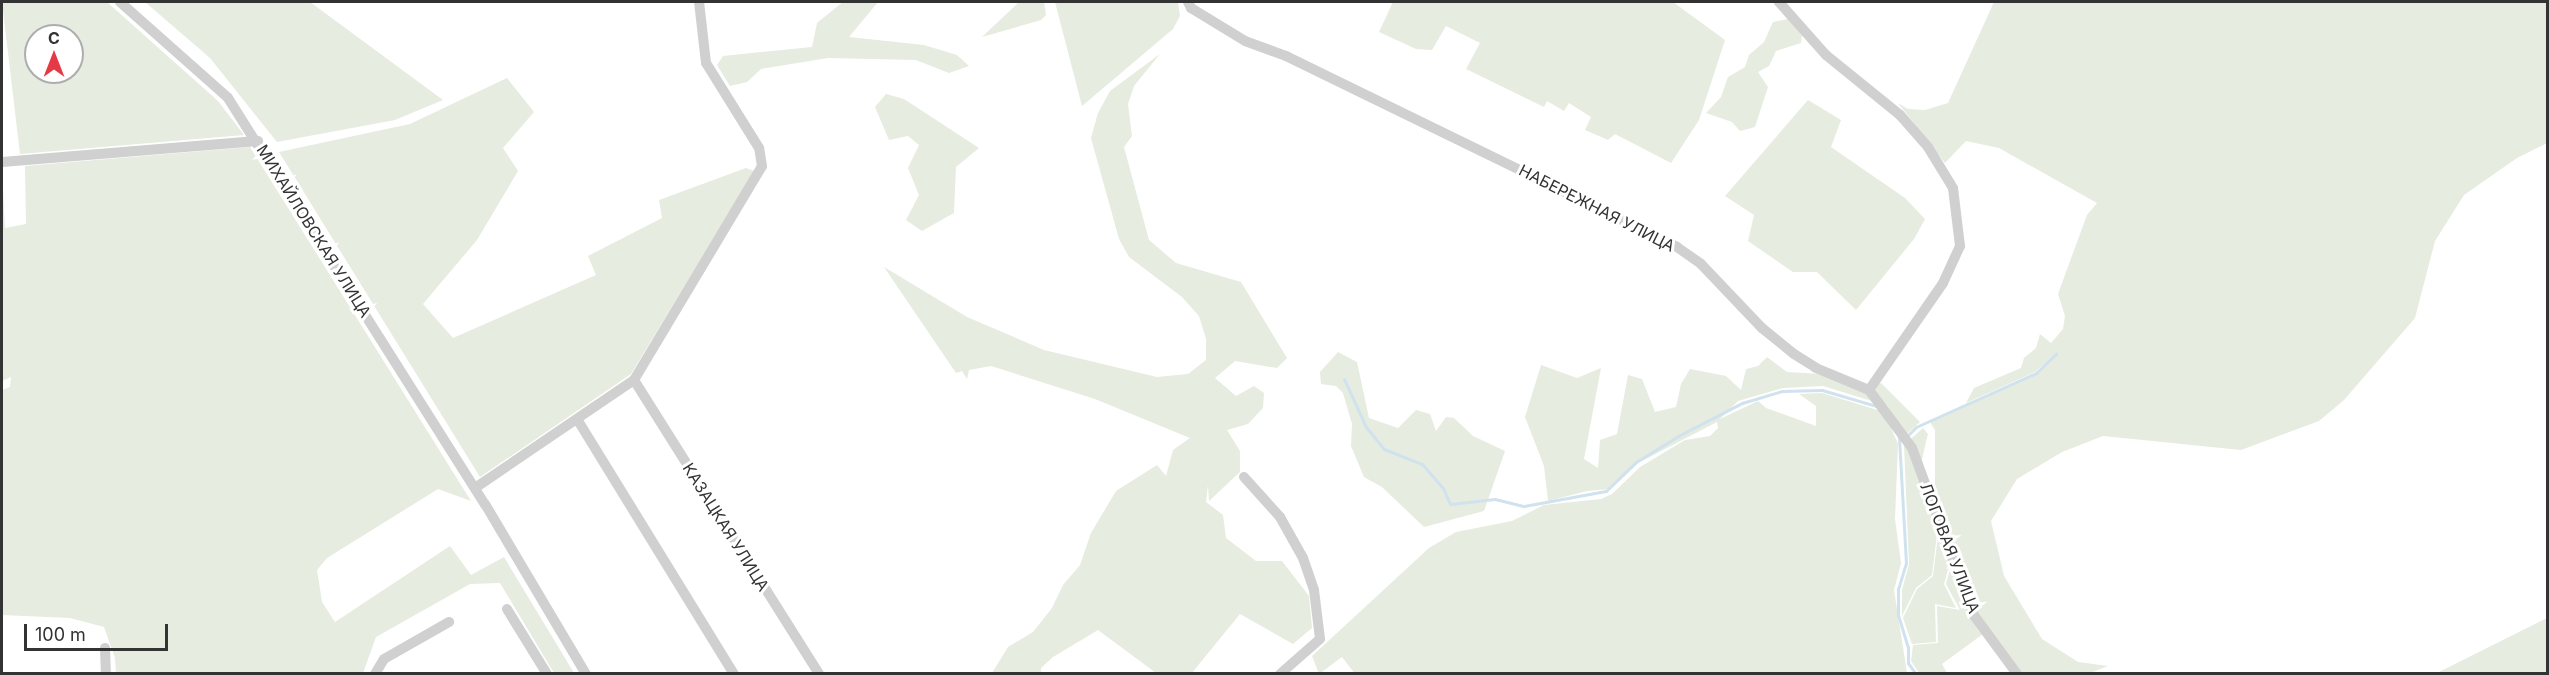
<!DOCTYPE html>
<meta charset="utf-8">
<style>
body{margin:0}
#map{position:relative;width:2549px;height:675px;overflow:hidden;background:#fff;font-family:Inter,sans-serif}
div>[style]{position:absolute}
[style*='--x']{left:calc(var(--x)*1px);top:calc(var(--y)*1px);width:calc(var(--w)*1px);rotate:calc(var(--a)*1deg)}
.green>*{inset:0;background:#e6ecdf}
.stream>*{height:3px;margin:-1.5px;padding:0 1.5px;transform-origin:1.5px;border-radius:1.5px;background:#cfe2ee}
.minor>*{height:10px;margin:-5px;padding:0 5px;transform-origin:5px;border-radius:5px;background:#d0d0d0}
span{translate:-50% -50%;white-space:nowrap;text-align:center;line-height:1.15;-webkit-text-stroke:6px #fff;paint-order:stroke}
.street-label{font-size:16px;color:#333}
.frame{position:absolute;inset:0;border:3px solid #333;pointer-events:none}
.north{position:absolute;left:24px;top:24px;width:60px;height:60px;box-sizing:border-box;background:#fff;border:2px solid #adadad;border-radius:50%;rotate:0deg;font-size:16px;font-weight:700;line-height:24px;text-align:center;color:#333}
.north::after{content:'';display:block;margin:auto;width:21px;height:27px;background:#e63946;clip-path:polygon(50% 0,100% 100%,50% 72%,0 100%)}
.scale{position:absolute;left:24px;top:624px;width:144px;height:27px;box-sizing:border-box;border:3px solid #333;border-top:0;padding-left:8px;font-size:18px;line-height:21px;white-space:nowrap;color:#333;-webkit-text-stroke:4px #fff;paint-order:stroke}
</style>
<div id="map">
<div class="green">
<div style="clip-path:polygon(evenodd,2px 2px,107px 2px,218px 101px,244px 135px,20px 154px,2px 2px,36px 36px,72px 36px,72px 72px,36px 72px,36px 36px)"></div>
<div style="clip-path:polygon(145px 2px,310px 2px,443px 100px,395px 120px,277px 142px,210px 58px)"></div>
<div style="clip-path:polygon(843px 2px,878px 2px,849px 37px,924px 45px,957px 55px,969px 66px,949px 73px,916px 60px,828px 58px,761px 69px,747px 82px,730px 86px,717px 65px,723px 56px,812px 47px,817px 23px)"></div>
<div style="clip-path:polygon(1019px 2px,1044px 2px,1046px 15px,1041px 20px,982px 37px)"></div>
<div style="clip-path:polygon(1055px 2px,1178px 2px,1180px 16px,1173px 29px,1082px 106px)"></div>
<div style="clip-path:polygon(1393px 2px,1673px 2px,1725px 40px,1699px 120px,1671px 163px,1615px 134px,1608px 140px,1585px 130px,1591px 117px,1569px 103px,1564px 111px,1547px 101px,1544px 107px,1466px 69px,1480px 43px,1446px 26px,1432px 50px,1416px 49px,1379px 32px)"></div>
<div style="clip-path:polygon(1994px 2px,2547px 2px,2547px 143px,2517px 158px,2464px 195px,2435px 241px,2415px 318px,2344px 400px,2319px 421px,2241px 450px,2103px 436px,2062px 452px,2017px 479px,1991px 521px,2004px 576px,2042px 639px,2078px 662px,2108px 666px,2090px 673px,2022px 673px,1975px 612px,1935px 505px,1935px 430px,1930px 422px,2036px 374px,2057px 353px,2035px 372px,1966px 403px,1974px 388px,2021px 368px,2024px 358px,2036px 348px,2040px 334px,2051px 343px,2063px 329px,2065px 316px,2058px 294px,2087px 215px,2097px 203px,1999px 148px,1966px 141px,1945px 163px,1898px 103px,1908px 109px,1925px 110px,1948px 103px)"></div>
<div style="clip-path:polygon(1788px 19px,1802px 35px,1801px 43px,1776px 51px,1769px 66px,1758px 72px,1768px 87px,1755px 127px,1740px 131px,1732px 122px,1706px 113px,1721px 97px,1728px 77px,1745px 67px,1749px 55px,1764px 42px,1773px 22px)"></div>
<div style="clip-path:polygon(1160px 54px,1134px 86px,1128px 104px,1132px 136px,1124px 147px,1149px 240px,1176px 263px,1241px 282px,1287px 358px,1277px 368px,1235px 361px,1215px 378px,1236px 396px,1254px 386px,1264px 393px,1263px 408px,1248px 424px,1227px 430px,1240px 451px,1240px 472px,1209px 501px,1208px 485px,1206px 502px,1223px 515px,1226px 538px,1256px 561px,1282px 561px,1309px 596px,1312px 628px,1293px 644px,1240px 614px,1191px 674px,1156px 673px,1098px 630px,1053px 657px,1041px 668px,1041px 673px,992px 673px,1008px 647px,1033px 632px,1052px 608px,1063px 585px,1080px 565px,1091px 533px,1116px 491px,1157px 465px,1166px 476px,1173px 450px,1190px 438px,1095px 399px,991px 366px,969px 370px,967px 379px,962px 371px,956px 373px,884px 267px,967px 317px,1044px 350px,1157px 377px,1188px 374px,1206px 360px,1206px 339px,1199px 316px,1182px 297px,1129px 257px,1119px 239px,1091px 138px,1098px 113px,1110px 91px)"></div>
<div style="clip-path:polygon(507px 78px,534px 112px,503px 148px,518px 171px,477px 240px,423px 304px,453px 338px,596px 275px,588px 256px,662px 218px,659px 200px,746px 168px,754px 171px,631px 374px,480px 477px,279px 152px,410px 124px)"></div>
<div style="clip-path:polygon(886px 94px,904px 99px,979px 148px,956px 167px,954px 213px,922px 231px,906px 220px,919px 195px,908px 168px,919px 145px,908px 136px,889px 140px,875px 107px)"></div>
<div style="clip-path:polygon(1808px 100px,1841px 120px,1831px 147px,1905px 198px,1925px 219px,1914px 239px,1856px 310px,1817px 272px,1793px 272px,1748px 241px,1754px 215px,1725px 196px)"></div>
<div style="clip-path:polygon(250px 147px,471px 501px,438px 489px,327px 558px,317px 570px,322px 602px,335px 622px,450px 546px,471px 575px,504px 557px,574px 673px,554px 673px,500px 583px,470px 584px,376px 637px,363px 673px,116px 673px,115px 658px,104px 627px,70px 618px,2px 615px,2px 390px,10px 387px,11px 377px,2px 381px,2px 171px,5px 228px,26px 224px,25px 166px)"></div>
<div style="clip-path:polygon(1338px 352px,1357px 362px,1369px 418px,1398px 428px,1416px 410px,1430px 414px,1436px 431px,1446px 417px,1454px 418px,1473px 436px,1505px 451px,1484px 511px,1424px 527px,1382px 487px,1364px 477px,1351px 446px,1352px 424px,1343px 393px,1336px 386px,1321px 384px,1320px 372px)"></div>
<div style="clip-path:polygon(1767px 357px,1787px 372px,1822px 374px,1870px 387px,1881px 383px,1920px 422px,1901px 439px,1888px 406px,1823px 386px,1783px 388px,1738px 401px,1720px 419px,1758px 401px,1766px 408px,1816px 426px,1816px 406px,1799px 394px,1822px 393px,1884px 412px,1898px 444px,1895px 519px,1901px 563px,1894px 590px,1907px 673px,1355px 674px,1342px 657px,1319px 674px,1312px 656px,1429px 548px,1456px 532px,1512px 521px,1544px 505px,1601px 499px,1612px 494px,1640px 467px,1685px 440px,1710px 436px,1718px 428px,1717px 422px,1638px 463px,1610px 489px,1587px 491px,1548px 501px,1544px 466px,1525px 417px,1541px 365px,1577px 378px,1601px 368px,1584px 459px,1598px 468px,1600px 440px,1617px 434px,1628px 375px,1642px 379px,1655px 412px,1676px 407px,1681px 384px,1690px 369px,1726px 376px,1741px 390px,1746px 369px,1758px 366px)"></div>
<div style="clip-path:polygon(1923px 428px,1928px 434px,1922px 459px,1926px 502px,1937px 534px,1932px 575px,1916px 588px,1902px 616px,1902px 590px,1909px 564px,1904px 445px)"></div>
<div style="clip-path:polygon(1938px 536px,1950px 563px,1944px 584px,1956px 608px,1935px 604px,1936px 642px,1912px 644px,1903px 618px,1917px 589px,1933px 576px)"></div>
<div style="clip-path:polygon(1951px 565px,1983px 634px,1942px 664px,1947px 673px,1919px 673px,1911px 661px,1913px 645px,1938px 643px,1937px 606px,1960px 610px,1946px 584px)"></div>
<div style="clip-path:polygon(2547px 618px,2547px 671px,2543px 673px,2437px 673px)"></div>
</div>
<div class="stream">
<div style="--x:1344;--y:379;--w:53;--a:65.4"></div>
<div style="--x:1366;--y:427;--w:28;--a:51"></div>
<div style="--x:1384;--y:449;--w:41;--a:21.5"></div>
<div style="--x:1422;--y:464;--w:32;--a:49"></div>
<div style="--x:1443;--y:488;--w:17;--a:66"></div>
<div style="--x:1450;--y:504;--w:45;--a:-6.3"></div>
<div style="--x:1495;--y:499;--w:30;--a:14"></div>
<div style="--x:1524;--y:506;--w:83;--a:-10.4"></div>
<div style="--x:1606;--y:491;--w:42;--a:-44"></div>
<div style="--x:1636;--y:462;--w:52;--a:-31.5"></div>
<div style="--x:1680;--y:435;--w:70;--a:-27.3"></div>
<div style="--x:1742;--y:403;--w:42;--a:-16.7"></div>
<div style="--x:1782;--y:391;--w:40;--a:-1.4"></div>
<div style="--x:1822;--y:390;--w:56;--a:16.5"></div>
<div style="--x:1906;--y:437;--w:14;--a:-45"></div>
<div style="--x:1916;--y:427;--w:132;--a:-24.2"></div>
<div style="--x:2036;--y:373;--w:28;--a:-44"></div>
<div style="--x:1899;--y:438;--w:125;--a:86.8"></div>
<div style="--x:1906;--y:563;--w:27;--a:107"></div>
<div style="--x:1898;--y:589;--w:26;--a:90"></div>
<div style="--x:1898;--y:615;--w:34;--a:73"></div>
<div style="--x:1908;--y:647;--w:16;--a:90"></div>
<div style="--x:1908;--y:663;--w:14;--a:54"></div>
</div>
<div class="minor">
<div style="--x:120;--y:2;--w:144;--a:41.6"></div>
<div style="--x:228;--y:98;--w:481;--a:57.7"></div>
<div style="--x:485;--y:504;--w:198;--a:59.3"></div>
<div style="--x:1188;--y:2;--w:7;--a:63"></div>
<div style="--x:1191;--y:8;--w:63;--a:31.4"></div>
<div style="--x:1245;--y:41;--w:44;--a:20.1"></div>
<div style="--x:1286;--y:56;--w:435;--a:26"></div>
<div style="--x:1677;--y:247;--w:29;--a:35"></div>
<div style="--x:1701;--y:264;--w:88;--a:46.4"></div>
<div style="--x:1762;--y:328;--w:41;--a:39.1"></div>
<div style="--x:1794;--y:354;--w:26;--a:32"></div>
<div style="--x:1816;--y:368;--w:57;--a:22.5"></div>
<div style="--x:1869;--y:390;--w:130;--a:-55.3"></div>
<div style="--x:1943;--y:283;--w:41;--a:-65.3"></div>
<div style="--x:1960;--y:246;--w:58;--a:-96.9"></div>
<div style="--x:1953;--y:188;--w:48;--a:-121.4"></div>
<div style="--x:1928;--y:147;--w:43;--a:-131.2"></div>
<div style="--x:1900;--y:115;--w:95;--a:-141"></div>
<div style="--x:1826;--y:55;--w:71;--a:-131.6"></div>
<div style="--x:2;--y:162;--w:257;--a:-4.7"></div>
<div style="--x:634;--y:380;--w:347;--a:57.8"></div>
<div style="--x:1869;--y:390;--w:72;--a:53.4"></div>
<div style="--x:1912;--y:448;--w:177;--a:69.8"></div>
<div style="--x:1973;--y:614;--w:74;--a:53.7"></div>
<div style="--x:577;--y:419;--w:299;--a:58.4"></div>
<div style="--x:1244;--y:477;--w:54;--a:48"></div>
<div style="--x:1280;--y:517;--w:47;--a:60.7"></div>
<div style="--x:1303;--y:558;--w:34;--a:71"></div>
<div style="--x:1314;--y:590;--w:49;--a:83"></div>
<div style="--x:1320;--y:639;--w:53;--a:138.8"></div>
<div style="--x:475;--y:488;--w:192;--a:-34.2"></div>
<div style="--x:634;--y:380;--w:249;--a:-59.1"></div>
<div style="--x:762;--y:166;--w:18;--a:-99"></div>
<div style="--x:759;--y:148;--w:100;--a:-121.9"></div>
<div style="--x:706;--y:63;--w:61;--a:-96.5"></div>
<div style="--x:507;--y:609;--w:76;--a:58.4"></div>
<div style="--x:105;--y:648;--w:26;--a:88"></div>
<div style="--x:375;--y:674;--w:17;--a:-59"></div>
<div style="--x:384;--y:659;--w:75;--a:-29.6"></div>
</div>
<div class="street-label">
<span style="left:1597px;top:208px;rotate:27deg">НАБЕРЕЖНАЯ УЛИЦА</span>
<span style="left:314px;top:231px;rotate:58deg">МИХАЙЛОВСКАЯ УЛИЦА</span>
<span style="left:726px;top:527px;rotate:58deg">КАЗАЦКАЯ УЛИЦА</span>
<span style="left:1950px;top:548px;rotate:69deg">ЛОГОВАЯ УЛИЦА</span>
</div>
<div class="frame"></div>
<div class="north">С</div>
<div class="scale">100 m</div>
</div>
